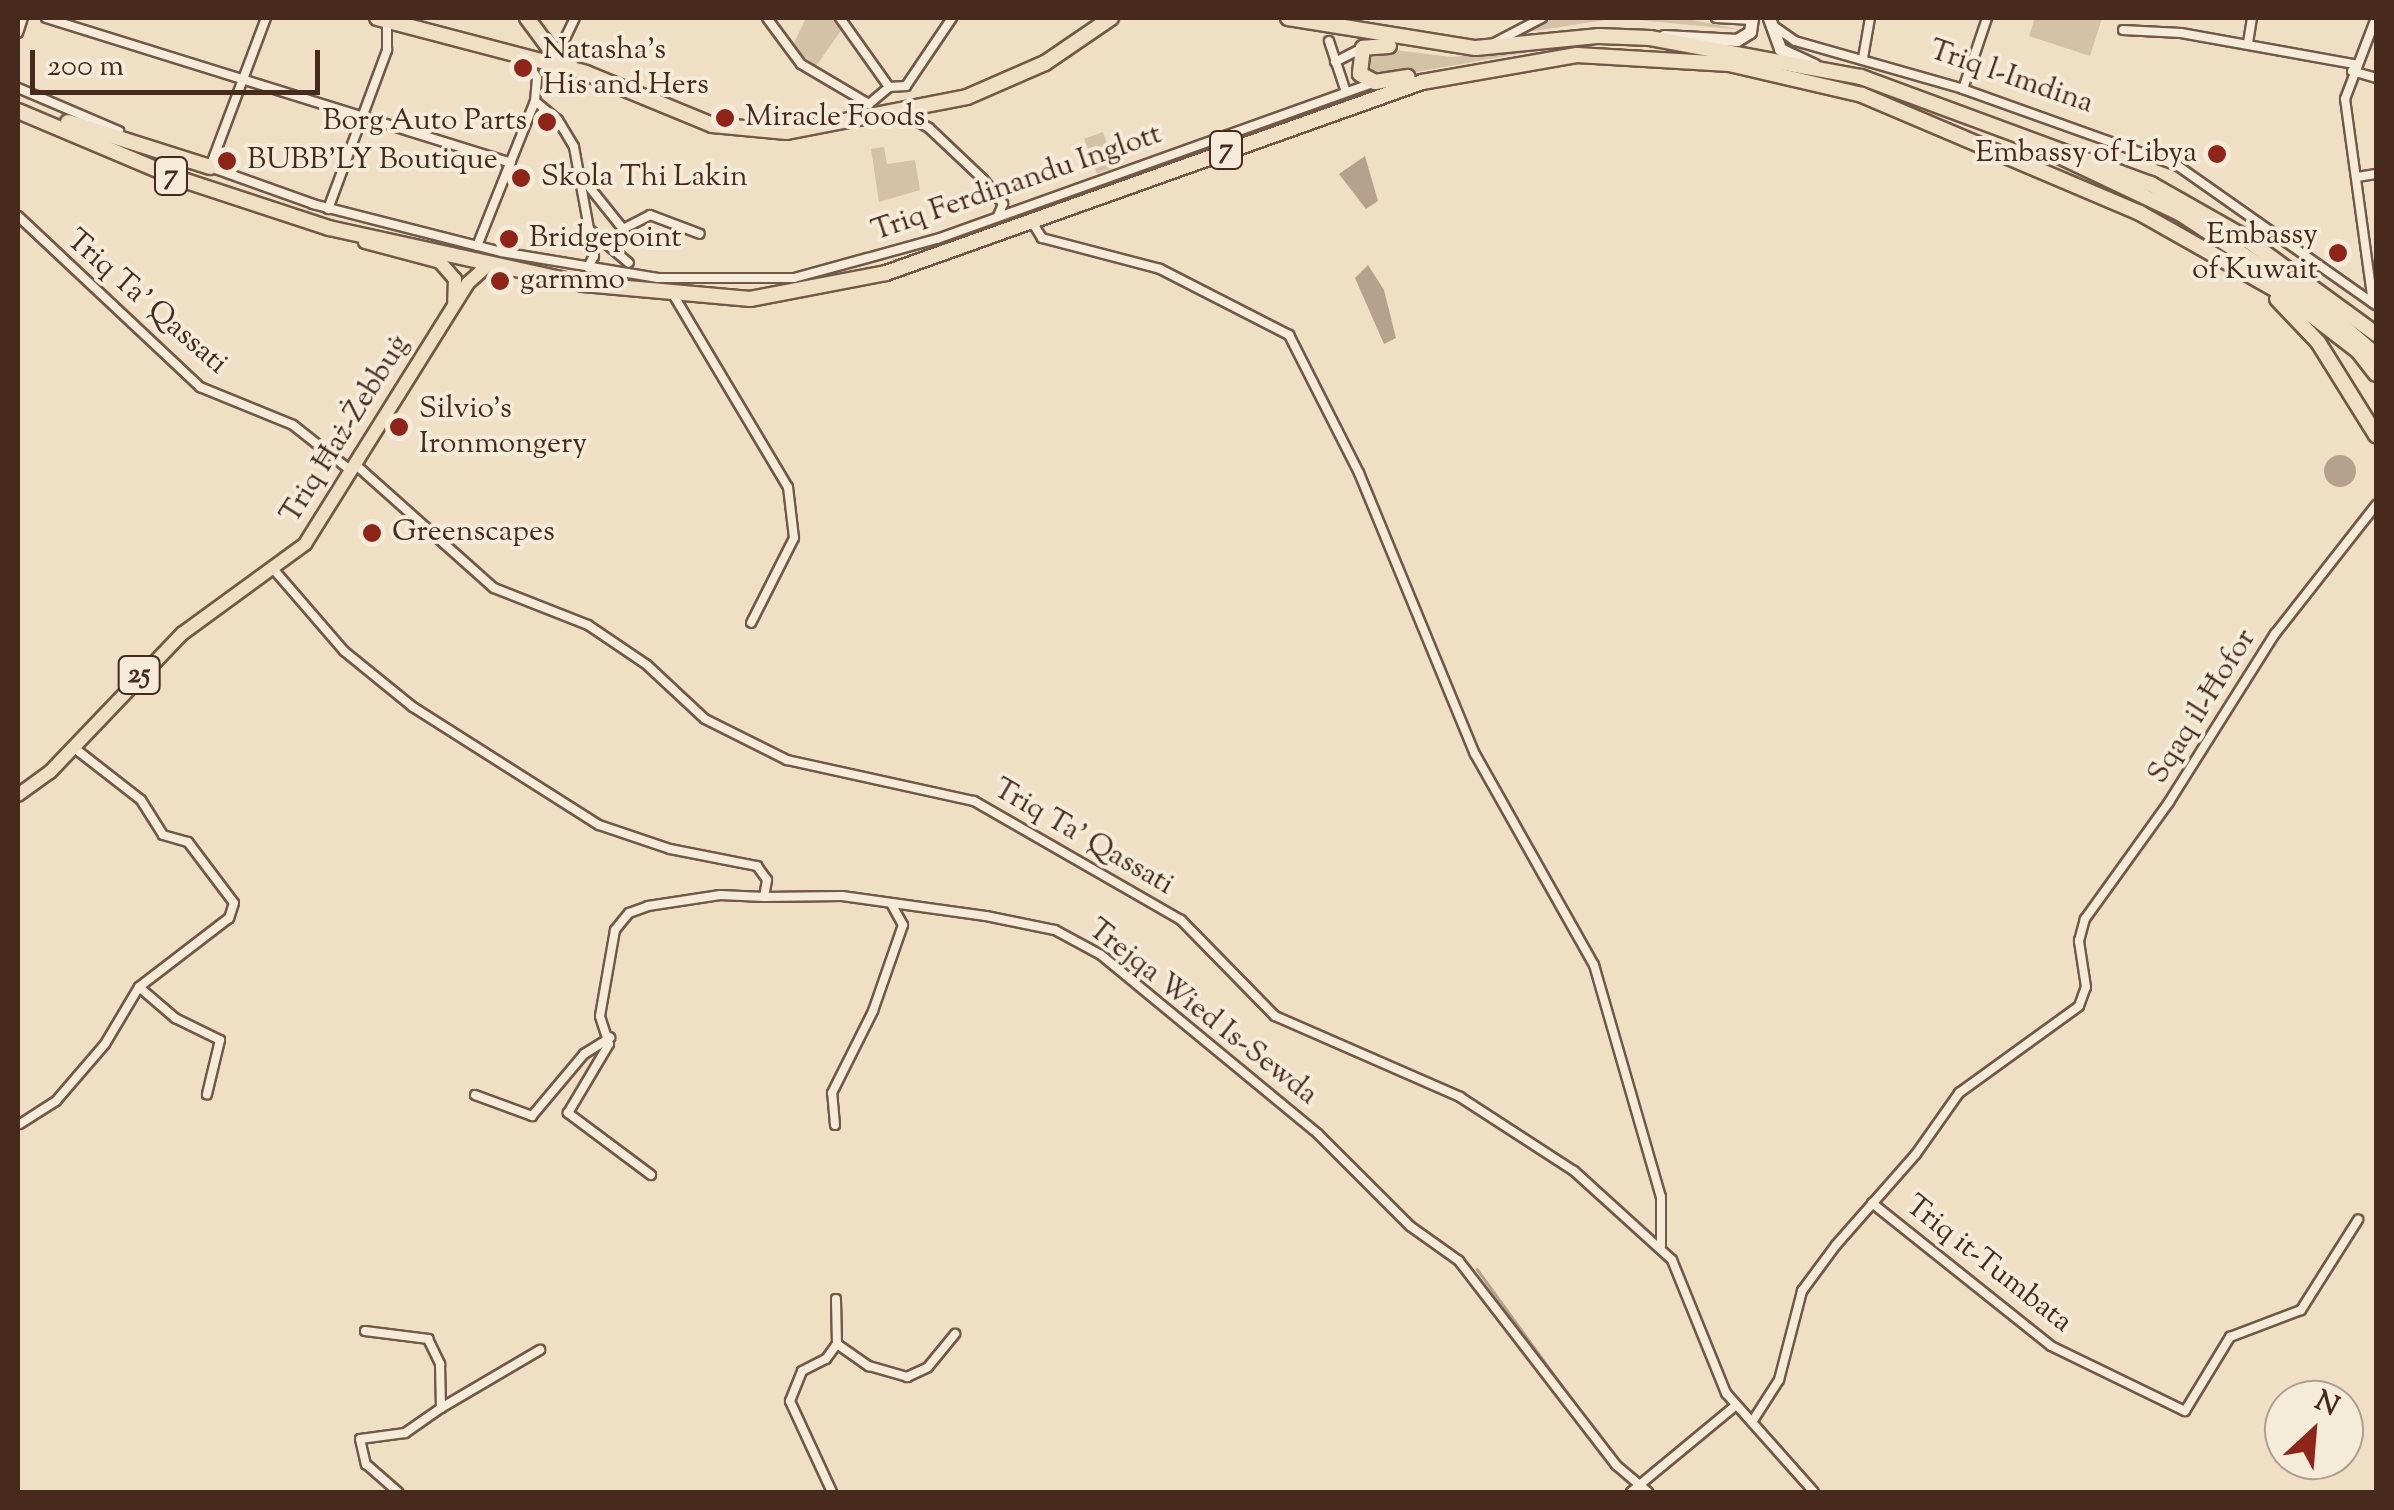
<!DOCTYPE html>
<meta charset="utf-8">
<style>
body{margin:0}
#map{position:relative;width:2394px;height:1510px;overflow:hidden;background:#efe0c5;font-family:"Sorts Mill Goudy",serif}
div>[style]{position:absolute}
[style*='--x']{left:calc(var(--x)*1px);top:calc(var(--y)*1px);width:calc(var(--w)*1px);rotate:calc(var(--a)*1deg)}
.green>*{inset:0;background:#d3c1a8;transform-origin:0 0}
.water>*{inset:0;background:#b6a28c}
.round{border-radius:50%}
.stream>*{height:2.5px;margin:-1.25px;padding:0 1.25px;transform-origin:1.25px;border-radius:1.25px;background:#b6a28c}
.roads{filter:drop-shadow(2px 0 #725847) drop-shadow(-2px 0 #725847) drop-shadow(0 2px #725847) drop-shadow(0 -2px #725847)}
.street>*{height:8px;margin:-4px;padding:0 4px;transform-origin:4px;border-radius:4px;background:#f5ebd9}
.secondary>*{height:11px;margin:-5.5px;padding:0 5.5px;transform-origin:5.5px;border-radius:5.5px;background:#f5ebd9}
.primary>*{height:12px;margin:-6px;padding:0 6px;transform-origin:6px;border-radius:6px;background:#efe0c5}
.highway>*{height:14px;margin:-7px;padding:0 7px;transform-origin:7px;border-radius:7px;background:#efe0c5}
.dots>*{width:28px;height:28px;translate:-50% -50%;box-sizing:border-box;border:5px solid #f5ebd9;border-radius:50%}
span{translate:-50% -50%;white-space:nowrap;text-align:center;line-height:1.15;-webkit-text-stroke:8px #f5ebd9;paint-order:stroke}
.shield-label span{padding:2px 8px;background:#f5ebd9;border:2px solid;border-radius:8px;-webkit-text-stroke-width:0}
.shield-label{font-size:28px;color:#482a1d;font-weight:700}
.poi-label{font-size:30px;color:#482a1d}
.left{translate:0 -50%;text-align:left}
.right{translate:-100% -50%;text-align:right}
.street-label{font-size:30px;color:#482a1d}
.frame{position:absolute;inset:0;border:20px solid #482a1d;pointer-events:none}
.north{position:absolute;left:2264px;top:1380px;width:100px;height:100px;box-sizing:border-box;background:#f5ebd9;border:2px solid #b09e8e;border-radius:50%;rotate:26deg;font-size:28px;font-weight:700;line-height:40px;text-align:center;color:#482a1d}
.north::after{content:'';display:block;margin:auto;width:35px;height:45px;background:#8f2418;clip-path:polygon(50% 0,100% 100%,50% 72%,0 100%)}
.scale{position:absolute;left:30px;top:50px;width:290px;height:45px;box-sizing:border-box;border:5px solid #482a1d;border-top:0;padding-left:12px;font-size:30px;line-height:35px;white-space:nowrap;color:#482a1d;-webkit-text-stroke:8px #f5ebd9;paint-order:stroke}
</style>
<div id="map">
<div class="green">
<div style="clip-path:polygon(806px 18px,833px 18px,842px 29px,816px 66px,792px 47px)"></div>
<div style="clip-path:polygon(1555px 18px,1683px 18px,1742px 30px,1618px 18px,1521px 33px)"></div>
<div style="clip-path:polygon(2035px 18px,2102px 18px,2090px 56px,2029px 36px)"></div>
<div style="clip-path:polygon(1379px 48px,1452px 57px,1551px 48px,1382px 78px,1365px 71px,1369px 51px)"></div>
<div style="left:1103px;top:132px;width:37px;height:20px;rotate:70deg"></div>
<div style="clip-path:polygon(884px 147px,887px 164px,915px 160px,920px 190px,879px 202px,871px 149px)"></div>
</div>
<div class="water">
<div style="clip-path:polygon(1365px 156px,1378px 201px,1366px 209px,1339px 174px)"></div>
<div style="clip-path:polygon(1368px 265px,1384px 290px,1396px 338px,1384px 344px,1355px 278px)"></div>
<div class="round" style="left:2324px;top:455px;width:32px;height:32px"></div>
</div>
<div class="stream">
<div style="--x:1477;--y:1269;--w:229;--a:53.9"></div>
</div>
<div class="roads">
<div class="street">
<div style="--x:46;--y:18;--w:487;--a:17.3"></div>
<div style="--x:767;--y:18;--w:57;--a:53.5"></div>
<div style="--x:801;--y:64;--w:79;--a:30.5"></div>
<div style="--x:869;--y:104;--w:26;--a:-40"></div>
<div style="--x:889;--y:87;--w:17;--a:-3"></div>
<div style="--x:906;--y:86;--w:82;--a:-55.9"></div>
<div style="--x:840;--y:18;--w:85;--a:54.6"></div>
<div style="--x:1716;--y:18;--w:36;--a:3"></div>
<div style="--x:1775;--y:27;--w:24;--a:35"></div>
<div style="--x:1795;--y:41;--w:175;--a:15.9"></div>
<div style="--x:1963;--y:89;--w:228;--a:19.7"></div>
<div style="--x:2178;--y:166;--w:242;--a:35.1"></div>
<div style="--x:2123;--y:30;--w:58;--a:3"></div>
<div style="--x:2181;--y:33;--w:176;--a:10.2"></div>
<div style="--x:18;--y:33;--w:16;--a:-72"></div>
<div style="--x:1329;--y:41;--w:51;--a:71.6"></div>
<div style="--x:1494;--y:43;--w:54;--a:-27.5"></div>
<div style="--x:2248;--y:43;--w:25;--a:-81"></div>
<div style="--x:556;--y:57;--w:43;--a:-64"></div>
<div style="--x:1863;--y:58;--w:41;--a:-80.1"></div>
<div style="--x:1335;--y:62;--w:31;--a:-27"></div>
<div style="--x:2352;--y:71;--w:25;--a:16"></div>
<div style="--x:18;--y:88;--w:110;--a:23.1"></div>
<div style="--x:1963;--y:89;--w:75;--a:-71.3"></div>
<div style="--x:535;--y:101;--w:30;--a:40"></div>
<div style="--x:558;--y:120;--w:31;--a:59"></div>
<div style="--x:574;--y:147;--w:111;--a:79.6"></div>
<div style="--x:594;--y:256;--w:13;--a:119"></div>
<div style="--x:902;--y:113;--w:31;--a:29"></div>
<div style="--x:929;--y:128;--w:74;--a:43.4"></div>
<div style="--x:983;--y:179;--w:32;--a:51"></div>
<div style="--x:1003;--y:204;--w:13;--a:113"></div>
<div style="--x:207;--y:166;--w:113;--a:19.7"></div>
<div style="--x:313;--y:204;--w:194;--a:14.3"></div>
<div style="--x:501;--y:252;--w:159;--a:9.4"></div>
<div style="--x:658;--y:278;--w:136;--a:0"></div>
<div style="--x:794;--y:278;--w:148;--a:-15.3"></div>
<div style="--x:937;--y:239;--w:465;--a:-19.7"></div>
<div style="--x:210;--y:167;--w:159;--a:-69.4"></div>
<div style="--x:2357;--y:177;--w:19;--a:-9"></div>
<div style="--x:583;--y:179;--w:64;--a:51.3"></div>
<div style="--x:623;--y:229;--w:30;--a:-27"></div>
<div style="--x:650;--y:215;--w:53;--a:20.8"></div>
<div style="--x:328;--y:209;--w:170;--a:-69.6"></div>
<div style="--x:387;--y:50;--w:28;--a:-90"></div>
<div style="--x:18;--y:216;--w:250;--a:43.2"></div>
<div style="--x:200;--y:387;--w:100;--a:22.2"></div>
<div style="--x:293;--y:425;--w:74;--a:38.4"></div>
<div style="--x:1032;--y:222;--w:19;--a:58"></div>
<div style="--x:1042;--y:238;--w:122;--a:14.7"></div>
<div style="--x:1160;--y:269;--w:145;--a:27.1"></div>
<div style="--x:1289;--y:335;--w:155;--a:63.1"></div>
<div style="--x:1359;--y:473;--w:304;--a:67.6"></div>
<div style="--x:1475;--y:754;--w:242;--a:60.6"></div>
<div style="--x:1594;--y:965;--w:241;--a:73.9"></div>
<div style="--x:1661;--y:1197;--w:49;--a:90"></div>
<div style="--x:589;--y:229;--w:52;--a:40.4"></div>
<div style="--x:477;--y:246;--w:156;--a:-68.2"></div>
<div style="--x:535;--y:101;--w:23;--a:-85"></div>
<div style="--x:537;--y:78;--w:20;--a:-123"></div>
<div style="--x:674;--y:296;--w:222;--a:59.2"></div>
<div style="--x:788;--y:487;--w:51;--a:83.3"></div>
<div style="--x:794;--y:538;--w:95;--a:116.8"></div>
<div style="--x:2373;--y:303;--w:206;--a:-97.8"></div>
<div style="--x:2345;--y:99;--w:87;--a:-69.1"></div>
<div style="--x:357;--y:466;--w:183;--a:41.7"></div>
<div style="--x:494;--y:588;--w:101;--a:21.5"></div>
<div style="--x:588;--y:625;--w:71;--a:34.1"></div>
<div style="--x:647;--y:665;--w:79;--a:43"></div>
<div style="--x:705;--y:719;--w:92;--a:26.6"></div>
<div style="--x:787;--y:760;--w:191;--a:12.4"></div>
<div style="--x:974;--y:801;--w:239;--a:29.9"></div>
<div style="--x:1181;--y:920;--w:134;--a:45.6"></div>
<div style="--x:1275;--y:1016;--w:202;--a:23.6"></div>
<div style="--x:1460;--y:1097;--w:136;--a:33"></div>
<div style="--x:1574;--y:1171;--w:132;--a:42.2"></div>
<div style="--x:1672;--y:1260;--w:144;--a:67.9"></div>
<div style="--x:1726;--y:1393;--w:132;--a:48.4"></div>
<div style="--x:275;--y:571;--w:106;--a:49.2"></div>
<div style="--x:344;--y:651;--w:89;--a:39.1"></div>
<div style="--x:413;--y:707;--w:220;--a:32.4"></div>
<div style="--x:599;--y:825;--w:75;--a:18.7"></div>
<div style="--x:670;--y:849;--w:89;--a:11.1"></div>
<div style="--x:757;--y:866;--w:17;--a:54"></div>
<div style="--x:767;--y:880;--w:17;--a:100"></div>
<div style="--x:764;--y:897;--w:78;--a:-0.7"></div>
<div style="--x:842;--y:896;--w:145;--a:7.9"></div>
<div style="--x:986;--y:916;--w:70;--a:11.5"></div>
<div style="--x:1055;--y:930;--w:52;--a:28.5"></div>
<div style="--x:1101;--y:955;--w:281;--a:39.5"></div>
<div style="--x:1318;--y:1134;--w:130;--a:45"></div>
<div style="--x:1410;--y:1226;--w:60;--a:35.5"></div>
<div style="--x:1459;--y:1261;--w:257;--a:52.4"></div>
<div style="--x:1616;--y:1465;--w:42;--a:40.2"></div>
<div style="--x:73;--y:747;--w:86;--a:37.9"></div>
<div style="--x:141;--y:800;--w:41;--a:57.8"></div>
<div style="--x:163;--y:835;--w:26;--a:16"></div>
<div style="--x:188;--y:842;--w:76;--a:53"></div>
<div style="--x:234;--y:903;--w:16;--a:108"></div>
<div style="--x:229;--y:918;--w:113;--a:142.5"></div>
<div style="--x:139;--y:987;--w:48;--a:40.7"></div>
<div style="--x:175;--y:1018;--w:50;--a:26.1"></div>
<div style="--x:220;--y:1040;--w:56;--a:103.5"></div>
<div style="--x:475;--y:1095;--w:61;--a:20.2"></div>
<div style="--x:532;--y:1116;--w:81;--a:-50"></div>
<div style="--x:584;--y:1054;--w:31;--a:-32"></div>
<div style="--x:20;--y:1124;--w:43;--a:-32.6"></div>
<div style="--x:56;--y:1101;--w:75;--a:-49.3"></div>
<div style="--x:105;--y:1044;--w:66;--a:-59.2"></div>
<div style="--x:835;--y:1125;--w:32;--a:-95"></div>
<div style="--x:832;--y:1093;--w:92;--a:-63.4"></div>
<div style="--x:873;--y:1011;--w:91;--a:-70.8"></div>
<div style="--x:903;--y:925;--w:23;--a:-119"></div>
<div style="--x:651;--y:1175;--w:104;--a:-143.2"></div>
<div style="--x:568;--y:1113;--w:80;--a:-59.3"></div>
<div style="--x:609;--y:1044;--w:29;--a:-108"></div>
<div style="--x:600;--y:1016;--w:87;--a:-80.1"></div>
<div style="--x:615;--y:930;--w:22;--a:-51"></div>
<div style="--x:629;--y:913;--w:20;--a:-20"></div>
<div style="--x:648;--y:906;--w:73;--a:-8.7"></div>
<div style="--x:720;--y:895;--w:44;--a:2.6"></div>
<div style="--x:1872;--y:1203;--w:229;--a:38.6"></div>
<div style="--x:2051;--y:1346;--w:149;--a:25.9"></div>
<div style="--x:2185;--y:1411;--w:87;--a:-58.7"></div>
<div style="--x:2230;--y:1337;--w:76;--a:-20.8"></div>
<div style="--x:2301;--y:1310;--w:107;--a:-57.7"></div>
<div style="--x:365;--y:1331;--w:64;--a:7.2"></div>
<div style="--x:428;--y:1339;--w:28;--a:64"></div>
<div style="--x:440;--y:1364;--w:44;--a:88.7"></div>
<div style="--x:441;--y:1408;--w:44;--a:145.2"></div>
<div style="--x:405;--y:1433;--w:45;--a:172.4"></div>
<div style="--x:360;--y:1439;--w:26;--a:77"></div>
<div style="--x:366;--y:1464;--w:43;--a:41.2"></div>
<div style="--x:837;--y:1344;--w:39;--a:35"></div>
<div style="--x:869;--y:1366;--w:40;--a:16"></div>
<div style="--x:907;--y:1377;--w:23;--a:-25"></div>
<div style="--x:928;--y:1367;--w:43;--a:-50.7"></div>
<div style="--x:441;--y:1408;--w:115;--a:-30.4"></div>
<div style="--x:1752;--y:1422;--w:50;--a:-57.3"></div>
<div style="--x:1779;--y:1380;--w:92;--a:-75.5"></div>
<div style="--x:1802;--y:1291;--w:57;--a:-53.5"></div>
<div style="--x:1836;--y:1245;--w:121;--a:-48.7"></div>
<div style="--x:1916;--y:1154;--w:75;--a:-54.8"></div>
<div style="--x:1959;--y:1093;--w:148;--a:-35.9"></div>
<div style="--x:2079;--y:1006;--w:20;--a:-70"></div>
<div style="--x:2086;--y:987;--w:47;--a:-98.7"></div>
<div style="--x:2079;--y:941;--w:23;--a:-75"></div>
<div style="--x:2085;--y:919;--w:144;--a:-54.3"></div>
<div style="--x:2169;--y:802;--w:199;--a:-57.8"></div>
<div style="--x:2275;--y:634;--w:164;--a:-51.9"></div>
<div style="--x:832;--y:1492;--w:100;--a:-114.8"></div>
<div style="--x:790;--y:1401;--w:32;--a:-68"></div>
<div style="--x:802;--y:1371;--w:27;--a:-27"></div>
<div style="--x:826;--y:1359;--w:19;--a:-54"></div>
<div style="--x:837;--y:1344;--w:45;--a:-91.3"></div>
<div style="--x:1631;--y:1492;--w:136;--a:-39.6"></div>
</div>
<div class="secondary">
<div style="--x:1769;--y:18;--w:33;--a:70"></div>
<div style="--x:1780;--y:49;--w:38;--a:25"></div>
<div style="--x:1664;--y:36;--w:73;--a:3.1"></div>
<div style="--x:1737;--y:40;--w:15;--a:-32"></div>
<div style="--x:1750;--y:32;--w:14;--a:-82"></div>
</div>
<div class="primary">
<div style="--x:365;--y:242;--w:78;--a:14.9"></div>
<div style="--x:440;--y:262;--w:23;--a:49"></div>
<div style="--x:455;--y:279;--w:23;--a:92"></div>
<div style="--x:18;--y:795;--w:39;--a:-36"></div>
<div style="--x:50;--y:772;--w:192;--a:-46.3"></div>
<div style="--x:183;--y:633;--w:151;--a:-36.1"></div>
<div style="--x:305;--y:544;--w:308;--a:-58"></div>
<div style="--x:468;--y:283;--w:28;--a:-42"></div>
</div>
<div class="highway">
<div style="--x:377;--y:18;--w:216;--a:14.7"></div>
<div style="--x:586;--y:73;--w:136;--a:22.4"></div>
<div style="--x:712;--y:125;--w:75;--a:5.3"></div>
<div style="--x:787;--y:132;--w:183;--a:-11"></div>
<div style="--x:967;--y:97;--w:85;--a:-23.6"></div>
<div style="--x:1045;--y:63;--w:80;--a:-34.3"></div>
<div style="--x:527;--y:18;--w:49;--a:53.4"></div>
<div style="--x:556;--y:57;--w:17;--a:31"></div>
<div style="--x:1288;--y:18;--w:190;--a:9.1"></div>
<div style="--x:1476;--y:48;--w:124;--a:-5.6"></div>
<div style="--x:1599;--y:36;--w:51;--a:2.2"></div>
<div style="--x:1650;--y:38;--w:215;--a:10.5"></div>
<div style="--x:1861;--y:77;--w:309;--a:20.3"></div>
<div style="--x:2151;--y:184;--w:101;--a:29.6"></div>
<div style="--x:2239;--y:234;--w:170;--a:36.1"></div>
<div style="--x:1389;--y:46;--w:26;--a:176"></div>
<div style="--x:1363;--y:48;--w:26;--a:97"></div>
<div style="--x:1360;--y:74;--w:17;--a:28"></div>
<div style="--x:1375;--y:82;--w:33;--a:-9"></div>
<div style="--x:18;--y:111;--w:169;--a:22.9"></div>
<div style="--x:174;--y:177;--w:163;--a:18.2"></div>
<div style="--x:329;--y:228;--w:260;--a:12.4"></div>
<div style="--x:583;--y:284;--w:168;--a:5.1"></div>
<div style="--x:750;--y:299;--w:138;--a:-10.8"></div>
<div style="--x:886;--y:273;--w:569;--a:-19.61"></div>
<div style="--x:1422;--y:82;--w:157;--a:-9.9"></div>
<div style="--x:1577;--y:55;--w:152;--a:3.4"></div>
<div style="--x:1729;--y:64;--w:137;--a:13.1"></div>
<div style="--x:1862;--y:95;--w:302;--a:23"></div>
<div style="--x:2140;--y:213;--w:167;--a:29.5"></div>
<div style="--x:2285;--y:295;--w:92;--a:37.5"></div>
<div style="--x:2358;--y:351;--w:29;--a:52"></div>
<div style="--x:68;--y:122;--w:149;--a:17.6"></div>
<div style="--x:2061;--y:157;--w:133;--a:25.4"></div>
<div style="--x:2181;--y:214;--w:160;--a:33.3"></div>
<div style="--x:2315;--y:302;--w:81;--a:41"></div>
<div style="--x:2277;--y:299;--w:59;--a:46.4"></div>
<div style="--x:2318;--y:342;--w:110;--a:58.1"></div>
</div>
</div>
<div class="dots">
<div style="left:523px;top:68px;background:#8f2418"></div>
<div style="left:725px;top:118px;background:#8f2418"></div>
<div style="left:547px;top:122px;background:#8f2418"></div>
<div style="left:2217px;top:154px;background:#8f2418"></div>
<div style="left:227px;top:161px;background:#8f2418"></div>
<div style="left:521px;top:178px;background:#8f2418"></div>
<div style="left:509px;top:239px;background:#8f2418"></div>
<div style="left:2338px;top:253px;background:#8f2418"></div>
<div style="left:500px;top:281px;background:#8f2418"></div>
<div style="left:399px;top:427px;background:#8f2418"></div>
<div style="left:372px;top:533px;background:#8f2418"></div>
</div>
<div class="shield-label">
<span style="left:1226px;top:150px">7</span>
<span style="left:171px;top:176px">7</span>
<span style="left:139px;top:675px">25</span>
</div>
<div class="poi-label">
<span class="left" style="left:543px;top:68px">Natasha's<br>His and Hers</span>
<span class="left" style="left:745px;top:118px">Miracle Foods</span>
<span class="right" style="left:527px;top:122px">Borg Auto Parts</span>
<span class="right" style="left:2197px;top:154px">Embassy of Libya</span>
<span class="left" style="left:247px;top:161px">BUBB'LY Boutique</span>
<span class="left" style="left:541px;top:178px">Skola Thi Lakin</span>
<span class="right" style="left:2318px;top:253px">Embassy<br>of Kuwait</span>
<span class="left" style="left:529px;top:239px">Bridgepoint</span>
<span class="left" style="left:520px;top:281px">garmmo</span>
<span class="left" style="left:419px;top:427px">Silvio's<br>Ironmongery</span>
<span class="left" style="left:392px;top:533px">Greenscapes</span>
</div>
<div class="street-label">
<span style="left:2011px;top:78px;rotate:19deg">Triq l-Imdina</span>
<span style="left:1017px;top:184px;rotate:-19deg">Triq Ferdinandu Inglott</span>
<span style="left:146px;top:303px;rotate:41deg">Triq Ta' Qassati</span>
<span style="left:346px;top:430px;rotate:-58deg">Triq Ħaż-Żebbuġ</span>
<span style="left:2203px;top:707px;rotate:-58deg">Sqaq il-Ħofor</span>
<span style="left:1083px;top:838px;rotate:30deg">Triq Ta' Qassati</span>
<span style="left:1202px;top:1013px;rotate:38deg">Trejqa Wied Is-Sewda</span>
<span style="left:1988px;top:1265px;rotate:38deg">Triq it-Tumbata</span>
</div>
<div class="frame"></div>
<div class="north">N</div>
<div class="scale">200 m</div>
</div>
